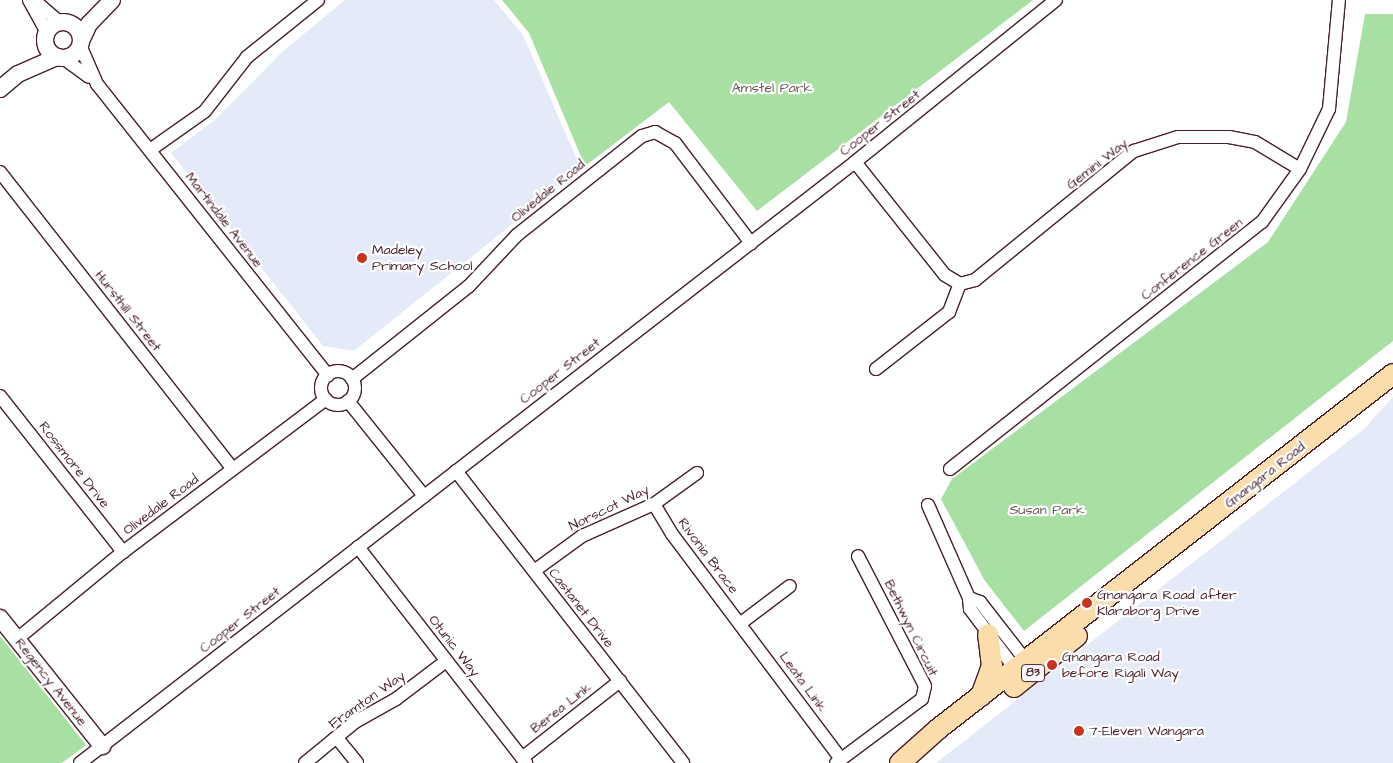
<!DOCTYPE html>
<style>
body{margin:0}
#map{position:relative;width:1393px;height:763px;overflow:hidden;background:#fff;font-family:"Architects Daughter",sans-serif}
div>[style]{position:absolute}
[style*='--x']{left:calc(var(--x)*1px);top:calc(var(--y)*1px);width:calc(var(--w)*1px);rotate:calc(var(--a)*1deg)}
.built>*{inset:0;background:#e4eaf8}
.green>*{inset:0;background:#a8dfa3}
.roads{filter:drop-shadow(1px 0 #4a1f2b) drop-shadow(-1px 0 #4a1f2b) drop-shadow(0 1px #4a1f2b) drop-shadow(0 -1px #4a1f2b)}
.minor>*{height:12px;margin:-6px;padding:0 6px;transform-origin:6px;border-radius:6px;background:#fff}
.minor>.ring{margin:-6px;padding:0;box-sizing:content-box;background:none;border:12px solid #fff;border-radius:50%}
.tertiary>*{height:16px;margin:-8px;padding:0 8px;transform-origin:8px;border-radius:8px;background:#fff}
.tertiary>.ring{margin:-8px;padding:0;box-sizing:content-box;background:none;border:16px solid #fff;border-radius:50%}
.primary>*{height:20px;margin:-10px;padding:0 10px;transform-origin:10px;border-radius:10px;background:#fbddab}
.dots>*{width:14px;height:14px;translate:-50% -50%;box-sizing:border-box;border:2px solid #fff;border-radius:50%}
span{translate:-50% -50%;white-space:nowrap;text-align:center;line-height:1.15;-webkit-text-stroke:4.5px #fff;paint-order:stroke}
.shield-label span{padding:1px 4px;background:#fff;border:1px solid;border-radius:4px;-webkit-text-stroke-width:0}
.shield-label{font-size:12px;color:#4a1f2b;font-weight:700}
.park-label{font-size:14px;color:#66594f}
.street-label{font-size:14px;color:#4a1f2b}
.poi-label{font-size:14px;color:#4a1f2b}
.left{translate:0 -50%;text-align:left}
</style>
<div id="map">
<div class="built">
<div style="clip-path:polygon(345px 0,494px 0,523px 35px,581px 169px,354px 351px,323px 346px,171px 153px,216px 119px,283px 51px)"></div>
<div style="clip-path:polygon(1393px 397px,1393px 763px,936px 763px,1364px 429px)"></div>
</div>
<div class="green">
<div style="clip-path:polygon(502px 0,1033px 0,757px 211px,669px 102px,585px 166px,529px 33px)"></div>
<div style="clip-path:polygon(1365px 14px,1393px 14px,1393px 341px,1024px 631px,985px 581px,941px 499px,952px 479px,1268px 242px,1346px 122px)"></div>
<div style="clip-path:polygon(0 636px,86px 745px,62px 763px,0 763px)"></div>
</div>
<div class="roads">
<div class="minor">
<div style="--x:29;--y:0;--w:38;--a:61"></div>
<div style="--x:34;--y:0;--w:35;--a:41"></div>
<div style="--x:80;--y:45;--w:43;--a:66.4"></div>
<div style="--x:97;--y:84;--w:372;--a:51.6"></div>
<div style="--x:63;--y:58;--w:32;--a:36"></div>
<div style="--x:150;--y:150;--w:67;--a:-35.3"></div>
<div style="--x:205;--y:111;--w:68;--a:-52.1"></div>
<div style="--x:247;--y:57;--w:91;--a:-38.8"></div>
<div style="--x:855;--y:162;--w:144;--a:51.5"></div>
<div style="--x:945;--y:275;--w:17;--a:31"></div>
<div style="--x:960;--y:284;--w:16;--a:-15"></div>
<div style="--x:975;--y:280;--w:205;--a:-39.1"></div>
<div style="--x:1134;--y:151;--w:46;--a:-17.7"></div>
<div style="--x:1178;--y:137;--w:51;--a:0"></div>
<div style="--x:1229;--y:137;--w:26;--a:11"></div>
<div style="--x:1255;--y:142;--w:52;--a:31"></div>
<div style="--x:0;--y:172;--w:377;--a:51.9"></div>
<div style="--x:876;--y:369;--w:93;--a:-38"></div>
<div style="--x:949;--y:312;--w:30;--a:-69"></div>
<div class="ring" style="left:321px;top:371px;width:22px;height:22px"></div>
<div style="--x:352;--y:379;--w:149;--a:-38.5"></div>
<div style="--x:469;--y:286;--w:70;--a:-46.7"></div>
<div style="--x:517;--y:235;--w:159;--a:-38.4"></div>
<div style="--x:642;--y:136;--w:14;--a:-17"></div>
<div style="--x:655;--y:132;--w:23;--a:29"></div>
<div style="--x:675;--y:143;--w:126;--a:52.8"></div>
<div style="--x:0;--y:396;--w:199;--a:51.7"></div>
<div style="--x:348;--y:401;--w:122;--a:51.3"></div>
<div style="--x:950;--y:469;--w:398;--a:-38.4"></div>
<div style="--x:1262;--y:222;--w:65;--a:-54.4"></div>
<div style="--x:1300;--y:169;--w:67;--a:-64.2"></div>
<div style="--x:1329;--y:109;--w:109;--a:-84.8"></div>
<div style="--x:456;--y:471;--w:370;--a:52.1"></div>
<div style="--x:654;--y:504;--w:35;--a:59"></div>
<div style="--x:672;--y:534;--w:281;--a:53.1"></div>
<div style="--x:928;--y:505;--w:102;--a:66.2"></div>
<div style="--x:969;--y:598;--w:11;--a:85"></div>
<div style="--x:970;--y:609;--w:81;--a:53"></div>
<div style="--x:358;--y:547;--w:274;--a:52.1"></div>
<div style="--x:534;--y:571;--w:59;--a:-36.1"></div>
<div style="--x:582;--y:536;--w:79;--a:-24"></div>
<div style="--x:654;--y:504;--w:53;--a:-35.8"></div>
<div style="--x:969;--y:598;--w:12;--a:20"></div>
<div style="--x:980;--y:602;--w:81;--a:52"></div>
<div style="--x:741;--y:623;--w:61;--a:-37.1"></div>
<div style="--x:17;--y:639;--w:137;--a:-39.4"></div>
<div style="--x:123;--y:552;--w:254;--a:-37"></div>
<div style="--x:337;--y:738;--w:32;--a:51"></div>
<div style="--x:522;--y:758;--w:125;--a:-38.2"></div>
<div style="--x:80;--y:763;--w:981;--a:-37.79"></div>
<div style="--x:855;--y:162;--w:258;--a:-38.9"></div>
<div style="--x:305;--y:763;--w:65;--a:-39.4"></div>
<div style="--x:355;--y:722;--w:47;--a:-29.3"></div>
<div style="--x:396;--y:699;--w:63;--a:-37.2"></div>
<div style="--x:836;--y:763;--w:107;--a:-36.7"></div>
<div style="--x:922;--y:699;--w:13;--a:-77"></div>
<div style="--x:925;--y:686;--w:146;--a:-117.3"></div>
</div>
<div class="tertiary">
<div class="ring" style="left:45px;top:22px;width:20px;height:20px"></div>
<div style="--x:81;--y:41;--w:19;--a:-65"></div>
<div style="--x:89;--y:24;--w:33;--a:-46"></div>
<div style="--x:0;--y:89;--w:23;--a:-40"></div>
<div style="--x:18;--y:74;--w:43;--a:-23.6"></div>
<div style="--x:0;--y:618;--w:164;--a:51.4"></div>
</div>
<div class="primary">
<div style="--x:1014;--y:687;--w:81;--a:-39"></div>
<div style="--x:981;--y:696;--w:32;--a:-70"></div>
<div style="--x:992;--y:666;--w:32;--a:-97"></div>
<div style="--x:900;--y:763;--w:51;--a:-41.8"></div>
<div style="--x:938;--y:729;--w:577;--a:-37.96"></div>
</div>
</div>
<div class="dots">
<div style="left:362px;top:258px;background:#c8321e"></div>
<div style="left:1087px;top:603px;background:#c8321e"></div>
<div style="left:1052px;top:665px;background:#c8321e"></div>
<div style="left:1079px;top:731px;background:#c8321e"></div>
</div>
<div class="shield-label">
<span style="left:1033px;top:673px">83</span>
</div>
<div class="park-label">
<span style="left:772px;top:88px">Amstel Park</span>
<span style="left:1047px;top:510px">Susan Park</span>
</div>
<div class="street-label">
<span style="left:880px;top:123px;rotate:-38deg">Cooper Street</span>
<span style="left:1097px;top:164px;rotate:-38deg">Gemini Way</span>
<span style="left:548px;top:191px;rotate:-39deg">Olivedale Road</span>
<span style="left:224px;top:220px;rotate:52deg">Martindale Avenue</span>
<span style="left:1192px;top:259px;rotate:-38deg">Conference Green</span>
<span style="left:128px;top:311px;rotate:52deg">Hursthill Street</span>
<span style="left:560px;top:371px;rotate:-38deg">Cooper Street</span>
<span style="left:74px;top:465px;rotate:52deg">Rossmore Drive</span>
<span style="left:1265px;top:475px;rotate:-38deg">Gnangara Road</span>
<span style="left:161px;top:505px;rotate:-37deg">Olivedale Road</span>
<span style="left:609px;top:508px;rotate:-26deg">Norscot Way</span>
<span style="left:708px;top:556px;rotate:53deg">Rivonia Brace</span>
<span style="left:581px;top:608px;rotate:52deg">Castanet Drive</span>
<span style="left:240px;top:620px;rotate:-38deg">Cooper Street</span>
<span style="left:911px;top:628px;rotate:64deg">Bethwyn Circuit</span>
<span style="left:454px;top:646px;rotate:52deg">Otunic Way</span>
<span style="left:51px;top:682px;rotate:52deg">Regency Avenue</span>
<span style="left:803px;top:682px;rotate:54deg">Leata Link</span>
<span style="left:367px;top:700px;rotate:-35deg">Framton Way</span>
<span style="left:561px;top:708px;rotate:-38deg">Berea Link</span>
</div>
<div class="poi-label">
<span class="left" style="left:372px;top:258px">Madeley<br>Primary School</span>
<span class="left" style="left:1097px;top:603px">Gnangara Road after<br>Klaraborg Drive</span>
<span class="left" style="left:1062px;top:665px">Gnangara Road<br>before Rigali Way</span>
<span class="left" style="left:1089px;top:731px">7-Eleven Wangara</span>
</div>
</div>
